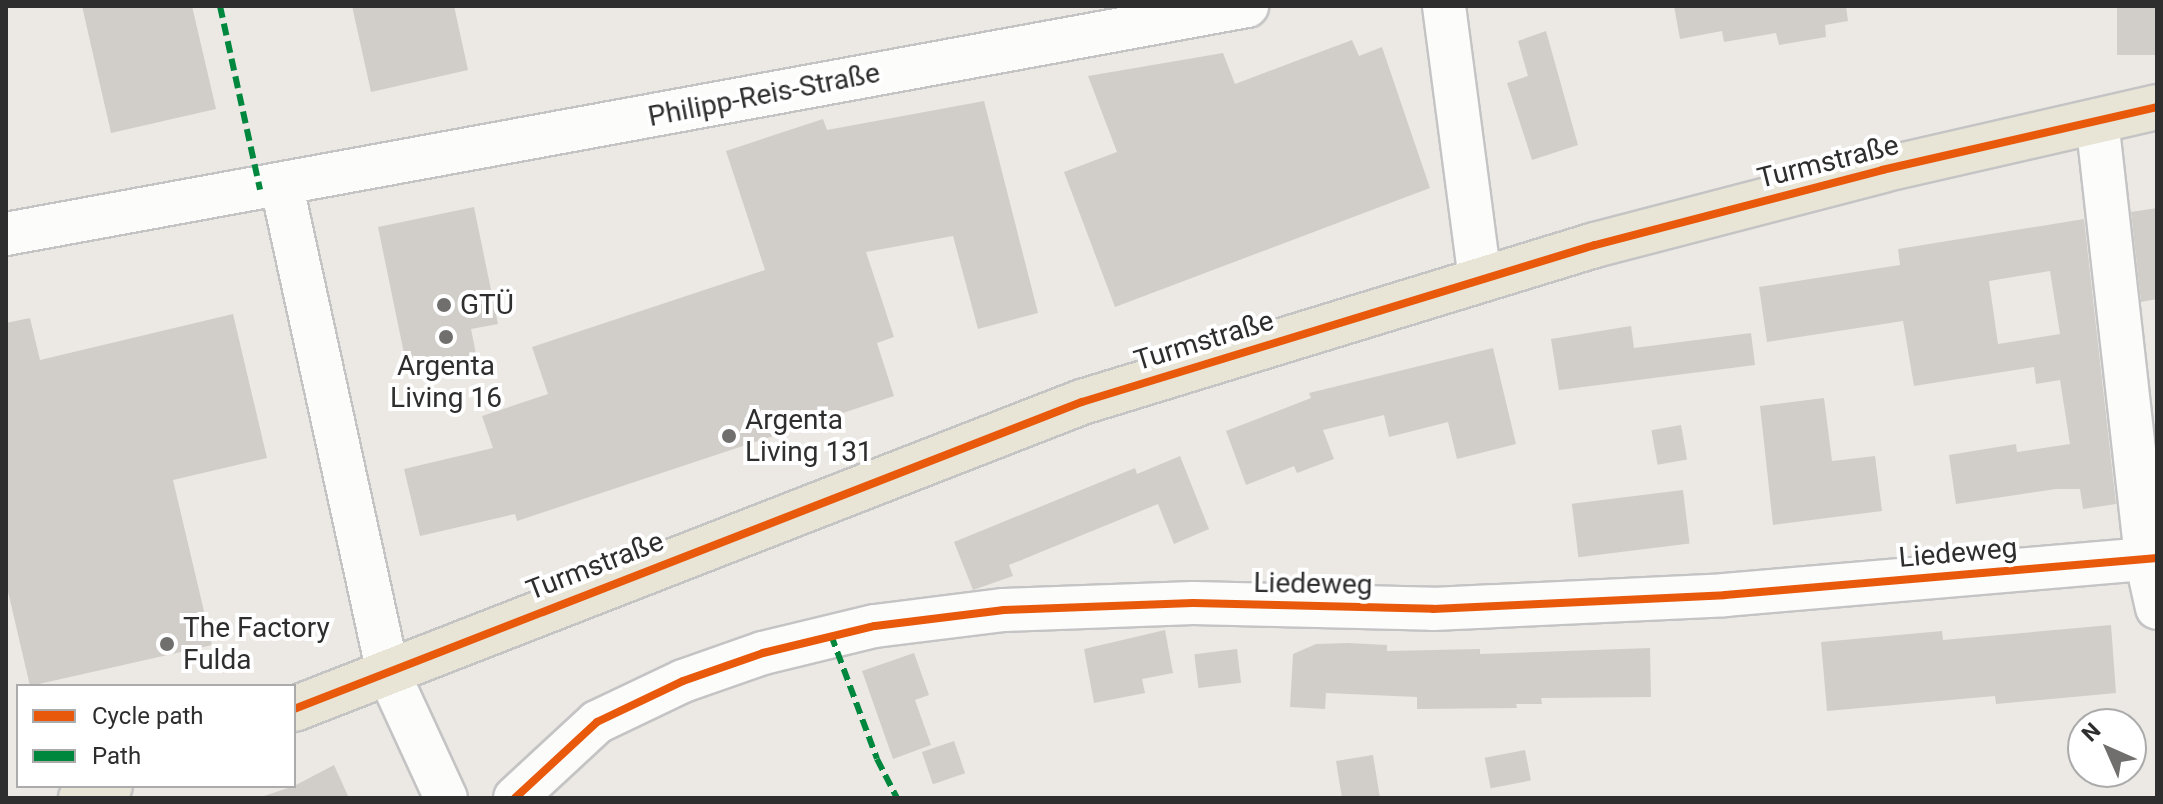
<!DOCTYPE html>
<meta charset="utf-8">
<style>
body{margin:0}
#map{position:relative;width:2163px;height:804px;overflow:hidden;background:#ece8e4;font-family:Roboto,sans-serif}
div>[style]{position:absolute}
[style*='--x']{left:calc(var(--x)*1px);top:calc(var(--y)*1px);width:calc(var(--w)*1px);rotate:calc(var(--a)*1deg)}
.building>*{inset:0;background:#d1ceca;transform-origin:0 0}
.roads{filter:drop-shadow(2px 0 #c5c4c5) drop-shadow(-2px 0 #c5c4c5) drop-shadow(0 2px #c5c4c5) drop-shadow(0 -2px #c5c4c5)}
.minor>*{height:42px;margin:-21px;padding:0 21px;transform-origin:21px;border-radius:21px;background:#fcfcfb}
.major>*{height:44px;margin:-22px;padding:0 22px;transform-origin:22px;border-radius:22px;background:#e8e5d6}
.quiet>*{height:6px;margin-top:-3px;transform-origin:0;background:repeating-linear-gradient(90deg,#00873e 0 12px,transparent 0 18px)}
.cycleway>*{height:8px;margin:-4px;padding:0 4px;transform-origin:4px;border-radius:4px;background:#e8590c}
.dots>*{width:22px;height:22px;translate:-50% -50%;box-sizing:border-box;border:4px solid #fff;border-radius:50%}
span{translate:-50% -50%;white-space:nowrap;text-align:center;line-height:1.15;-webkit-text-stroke:8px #fff;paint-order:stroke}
.street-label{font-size:28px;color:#2e2e2e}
.poi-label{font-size:28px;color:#2e2e2e}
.left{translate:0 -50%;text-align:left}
.frame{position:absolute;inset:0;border:8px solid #2e2e2e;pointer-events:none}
.legend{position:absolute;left:16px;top:684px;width:280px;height:104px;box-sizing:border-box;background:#fff;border:2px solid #ababab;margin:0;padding:10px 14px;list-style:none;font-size:24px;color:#2e2e2e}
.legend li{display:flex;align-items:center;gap:16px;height:40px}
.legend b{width:40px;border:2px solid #ababab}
.north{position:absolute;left:2067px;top:708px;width:80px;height:80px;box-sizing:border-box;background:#fff;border:2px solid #ababab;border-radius:50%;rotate:315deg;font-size:22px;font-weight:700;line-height:32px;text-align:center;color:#2e2e2e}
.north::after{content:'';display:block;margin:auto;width:28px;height:36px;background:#706f6e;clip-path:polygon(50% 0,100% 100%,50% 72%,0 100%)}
</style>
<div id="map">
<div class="building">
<div style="clip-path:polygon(82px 6px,192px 6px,216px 109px,111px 133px)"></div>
<div style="clip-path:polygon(352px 6px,454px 6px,468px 70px,371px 92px)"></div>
<div style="clip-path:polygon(1674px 6px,1846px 6px,1848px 21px,1825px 25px,1826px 37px,1779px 45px,1776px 33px,1724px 42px,1722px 31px,1680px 39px)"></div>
<div style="left:2117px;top:6px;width:40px;height:49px"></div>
<div style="clip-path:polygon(1546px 31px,1578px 145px,1532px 160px,1507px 83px,1528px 76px,1518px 41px)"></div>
<div style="clip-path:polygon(1352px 40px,1359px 56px,1382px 47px,1430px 188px,1115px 307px,1064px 172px,1117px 152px,1088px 76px,1223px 53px,1235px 84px)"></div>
<div style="clip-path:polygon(984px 101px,1038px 313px,978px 329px,953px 236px,866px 252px,894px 337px,877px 343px,894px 396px,517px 521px,515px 514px,420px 536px,404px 469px,493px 448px,482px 416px,548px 394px,532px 347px,765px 270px,726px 151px,823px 119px,827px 130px)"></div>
<div style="clip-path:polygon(474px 207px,498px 324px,471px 329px,477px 359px,408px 373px,378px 227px)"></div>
<div style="clip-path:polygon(2157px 208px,2157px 299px,2141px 302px,2131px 212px)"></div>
<div style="clip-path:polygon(evenodd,2084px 219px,2116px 504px,2083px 509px,2080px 489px,2056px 489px,1956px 504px,1949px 455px,2016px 444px,2017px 452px,2070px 444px,2060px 380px,2036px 384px,2034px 367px,1914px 386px,1903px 321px,1767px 342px,1759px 287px,1900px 265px,1898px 249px,2084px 219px,2050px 271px,2060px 334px,1998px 344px,1989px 281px,2050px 271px)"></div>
<div style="clip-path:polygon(233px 314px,267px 458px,173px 480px,212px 645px,30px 686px,6px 583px,6px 323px,30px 318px,40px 360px)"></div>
<div style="clip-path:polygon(1631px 326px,1634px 348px,1751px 333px,1755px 365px,1559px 390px,1551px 339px)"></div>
<div style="clip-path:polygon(1493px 348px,1516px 444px,1457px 459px,1448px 422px,1389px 437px,1384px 415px,1323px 430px,1334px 459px,1297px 473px,1294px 466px,1246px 485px,1226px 431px,1311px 398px,1309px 393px)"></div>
<div style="clip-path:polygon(1824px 398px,1832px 461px,1875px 456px,1882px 511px,1773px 525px,1760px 406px)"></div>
<div style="left:1681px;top:425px;width:35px;height:30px;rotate:80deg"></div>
<div style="clip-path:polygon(1180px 456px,1209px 529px,1174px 544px,1158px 504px,1009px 565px,1013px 576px,973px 590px,954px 542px,1135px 468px,1137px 474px)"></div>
<div style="left:1683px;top:490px;width:54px;height:112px;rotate:83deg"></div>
<div style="clip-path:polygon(2111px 625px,2116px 693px,1996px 704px,1995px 696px,1827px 711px,1821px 642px,1942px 631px,1943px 640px)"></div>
<div style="clip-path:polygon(1165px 630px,1173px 673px,1142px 679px,1145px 693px,1094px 703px,1084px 649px)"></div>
<div style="clip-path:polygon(1348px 643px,1387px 645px,1387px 651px,1480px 649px,1480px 654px,1650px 648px,1651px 697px,1541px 698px,1542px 704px,1516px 704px,1517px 708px,1417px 709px,1417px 697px,1326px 693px,1325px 709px,1290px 707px,1293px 654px,1316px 644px)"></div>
<div style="left:1237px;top:649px;width:34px;height:43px;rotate:83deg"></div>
<div style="clip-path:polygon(914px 653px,929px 695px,915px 700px,931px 745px,893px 759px,862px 671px)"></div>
<div style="left:954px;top:741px;width:34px;height:34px;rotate:71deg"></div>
<div style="left:1525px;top:750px;width:31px;height:41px;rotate:79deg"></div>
<div style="clip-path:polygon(1373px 755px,1380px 798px,1342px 798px,1336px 761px)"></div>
<div style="clip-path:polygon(334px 765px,349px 798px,258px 798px,294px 786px)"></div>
</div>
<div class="roads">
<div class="minor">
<div style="--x:1444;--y:6;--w:274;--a:82.5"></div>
<div style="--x:2097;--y:120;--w:442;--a:83.6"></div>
<div style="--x:2146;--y:559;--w:50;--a:77.3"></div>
<div style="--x:282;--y:187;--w:494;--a:77.7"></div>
<div style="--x:387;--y:670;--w:141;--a:65.3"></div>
<div style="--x:6;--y:234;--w:1262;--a:-10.41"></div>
<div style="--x:515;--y:798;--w:112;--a:-42.8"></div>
<div style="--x:597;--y:722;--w:95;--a:-25.5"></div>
<div style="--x:683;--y:681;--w:85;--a:-19.3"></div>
<div style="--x:763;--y:653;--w:115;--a:-13.6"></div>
<div style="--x:875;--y:626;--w:130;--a:-7.1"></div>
<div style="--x:1004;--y:610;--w:189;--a:-2.1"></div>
<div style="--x:1193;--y:603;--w:240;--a:1.4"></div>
<div style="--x:1433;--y:609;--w:292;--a:-2.7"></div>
<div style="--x:1725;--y:595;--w:434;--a:-4.9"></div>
</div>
<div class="major">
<div style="--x:294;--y:709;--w:846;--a:-21.29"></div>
<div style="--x:1082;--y:402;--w:536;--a:-17.02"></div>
<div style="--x:1595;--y:245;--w:297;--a:-14.6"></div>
<div style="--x:1882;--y:170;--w:282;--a:-12.9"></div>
<div style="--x:81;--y:798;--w:31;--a:-22"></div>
</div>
</div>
<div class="quiet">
<div style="--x:220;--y:6;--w:188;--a:77.7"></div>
<div style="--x:831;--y:635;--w:132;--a:69.6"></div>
<div style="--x:877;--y:759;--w:44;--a:62.9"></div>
</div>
<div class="cycleway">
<div style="--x:294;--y:709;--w:846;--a:-21.29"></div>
<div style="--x:1082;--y:402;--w:536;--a:-17.02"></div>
<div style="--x:1595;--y:245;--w:297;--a:-14.6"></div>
<div style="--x:1882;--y:170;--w:282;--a:-12.9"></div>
<div style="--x:515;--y:798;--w:112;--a:-42.8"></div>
<div style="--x:597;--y:722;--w:95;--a:-25.5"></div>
<div style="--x:683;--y:681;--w:85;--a:-19.3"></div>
<div style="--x:763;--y:653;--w:115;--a:-13.6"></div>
<div style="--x:875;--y:626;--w:130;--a:-7.1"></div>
<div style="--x:1004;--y:610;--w:189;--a:-2.1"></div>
<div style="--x:1193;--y:603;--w:240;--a:1.4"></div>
<div style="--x:1433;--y:609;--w:292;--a:-2.7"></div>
<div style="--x:1725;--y:595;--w:434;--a:-4.9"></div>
</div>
<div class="dots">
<div style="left:444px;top:305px;background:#706f6e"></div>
<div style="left:446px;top:337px;background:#706f6e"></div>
<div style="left:729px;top:436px;background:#706f6e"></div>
<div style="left:167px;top:644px;background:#706f6e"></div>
</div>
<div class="street-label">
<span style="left:764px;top:95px;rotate:-11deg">Philipp-Reis-Straße</span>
<span style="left:1828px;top:162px;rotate:-14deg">Turmstraße</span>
<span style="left:1204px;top:341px;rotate:-17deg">Turmstraße</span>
<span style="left:1958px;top:553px;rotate:-5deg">Liedeweg</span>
<span style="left:595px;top:566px;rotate:-21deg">Turmstraße</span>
<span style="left:1313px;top:584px;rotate:1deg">Liedeweg</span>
</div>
<div class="poi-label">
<span class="left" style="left:460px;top:305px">GTÜ</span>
<span style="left:446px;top:382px">Argenta<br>Living 16</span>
<span class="left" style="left:745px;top:436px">Argenta<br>Living 131</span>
<span class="left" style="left:183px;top:644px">The Factory<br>Fulda</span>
</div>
<div class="frame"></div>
<ul class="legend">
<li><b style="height:10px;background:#e8590c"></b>Cycle path</li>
<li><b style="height:10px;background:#00873e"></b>Path</li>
</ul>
<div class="north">N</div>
</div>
